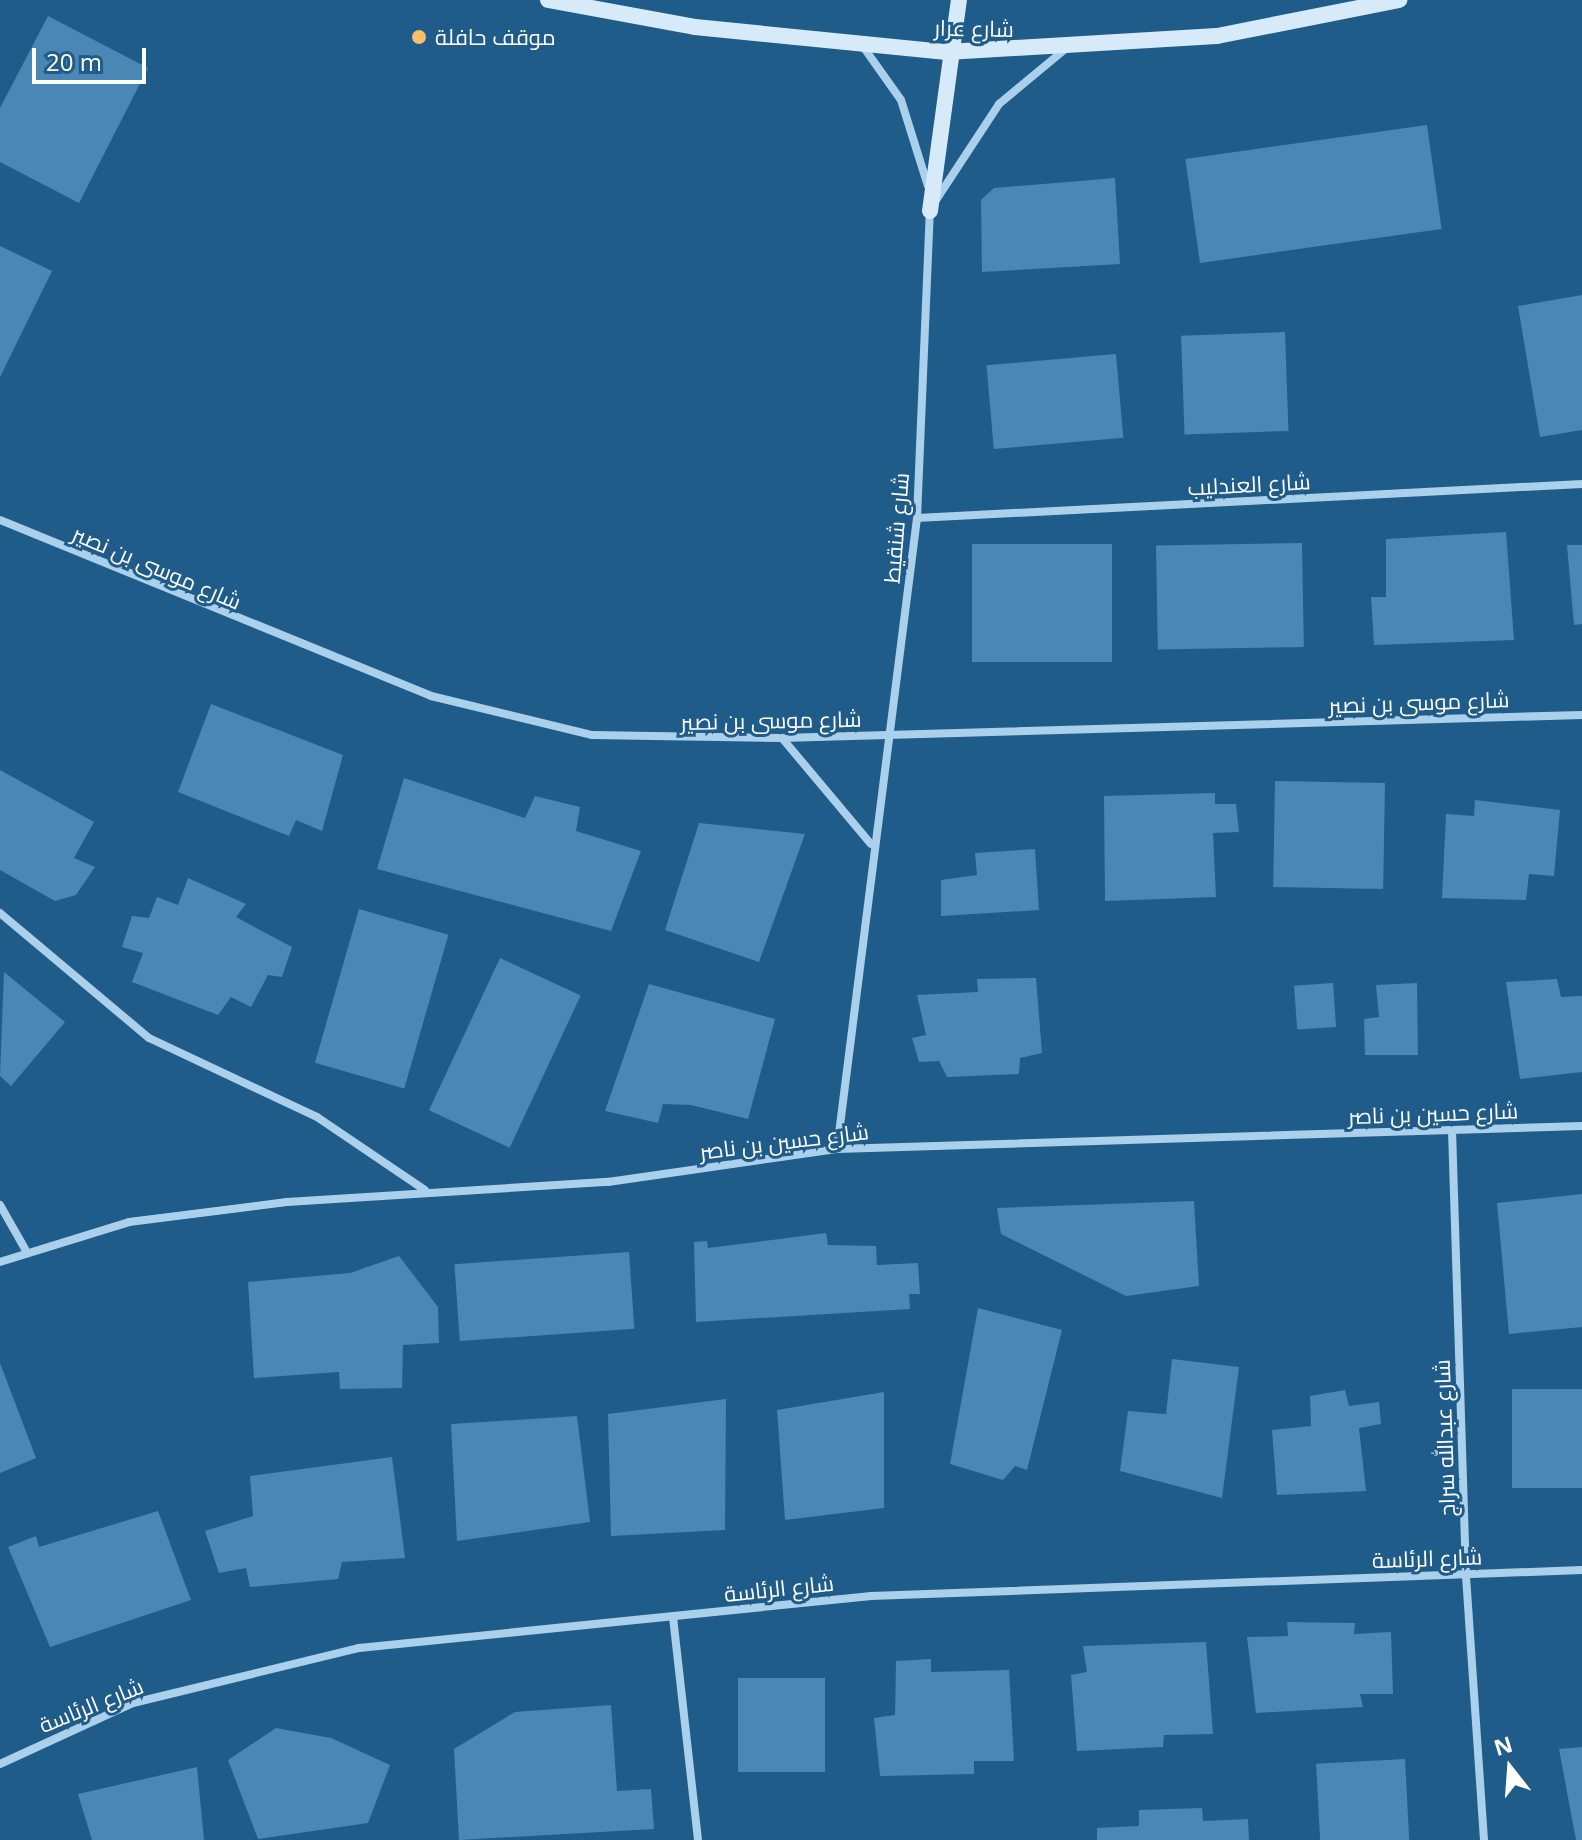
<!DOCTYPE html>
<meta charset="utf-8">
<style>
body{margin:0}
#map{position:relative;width:1582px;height:1840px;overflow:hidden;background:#1f5c8a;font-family:"Open Sans",Cairo,sans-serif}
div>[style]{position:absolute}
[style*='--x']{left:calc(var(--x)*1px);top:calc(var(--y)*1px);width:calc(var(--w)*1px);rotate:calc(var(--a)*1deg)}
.building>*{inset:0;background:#4b87b4;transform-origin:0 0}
.minor>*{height:8px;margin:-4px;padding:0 4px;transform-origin:4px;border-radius:4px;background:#aad0eb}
.secondary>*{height:16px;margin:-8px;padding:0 8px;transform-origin:8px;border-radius:8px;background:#d6eaf9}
.dots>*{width:22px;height:22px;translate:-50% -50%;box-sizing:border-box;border:4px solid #1f5c8a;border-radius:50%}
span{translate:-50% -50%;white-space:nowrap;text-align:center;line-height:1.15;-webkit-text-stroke:6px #1f5c8a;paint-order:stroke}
.street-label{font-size:22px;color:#fff}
.poi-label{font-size:22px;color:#fff}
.left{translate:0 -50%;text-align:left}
.north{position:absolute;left:1470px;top:1728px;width:80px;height:80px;-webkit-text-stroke:6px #1f5c8a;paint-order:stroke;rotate:343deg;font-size:22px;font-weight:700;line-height:32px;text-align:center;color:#fff}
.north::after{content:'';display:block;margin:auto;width:28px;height:36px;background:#fff;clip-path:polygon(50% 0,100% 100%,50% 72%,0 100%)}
.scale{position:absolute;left:32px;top:48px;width:114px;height:36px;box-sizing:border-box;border:4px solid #fff;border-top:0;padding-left:10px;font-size:24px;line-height:28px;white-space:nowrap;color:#fff;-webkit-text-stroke:6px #1f5c8a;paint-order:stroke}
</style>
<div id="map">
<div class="building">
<div style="clip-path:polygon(48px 16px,148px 68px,79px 203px,0 162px,0 108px)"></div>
<div style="left:1427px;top:125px;width:105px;height:244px;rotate:82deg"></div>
<div style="clip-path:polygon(1115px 178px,1120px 264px,982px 272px,981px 200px,994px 188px)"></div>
<div style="clip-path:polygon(0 246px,52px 271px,0 377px)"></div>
<div style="clip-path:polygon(1582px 295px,1582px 430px,1540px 437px,1518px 306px)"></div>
<div style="left:1285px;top:332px;width:99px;height:104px;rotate:88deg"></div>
<div style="left:1116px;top:354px;width:84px;height:130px;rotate:85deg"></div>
<div style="clip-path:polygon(1506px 532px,1514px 640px,1374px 645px,1371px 597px,1386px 597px,1386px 539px)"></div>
<div style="left:1302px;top:543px;width:104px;height:146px;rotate:89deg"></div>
<div style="left:1112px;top:544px;width:118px;height:140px;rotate:90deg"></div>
<div style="clip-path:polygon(1567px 545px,1582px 545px,1582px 624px,1574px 625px)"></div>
<div style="clip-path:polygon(211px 704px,343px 755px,322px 831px,296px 820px,289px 836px,178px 792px)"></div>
<div style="clip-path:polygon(0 770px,94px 822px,74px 858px,95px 867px,76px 895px,55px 901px,0 870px)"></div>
<div style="clip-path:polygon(404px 778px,525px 818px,535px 796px,580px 807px,576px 831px,641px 851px,611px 931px,377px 869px)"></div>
<div style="left:1385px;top:783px;width:106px;height:110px;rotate:91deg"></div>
<div style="clip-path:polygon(1215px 793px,1215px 804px,1236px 804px,1239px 832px,1213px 833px,1216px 897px,1105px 901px,1104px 796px)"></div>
<div style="clip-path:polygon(1475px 800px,1560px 810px,1554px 876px,1529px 874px,1526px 900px,1442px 898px,1446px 814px,1474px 816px)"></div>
<div style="clip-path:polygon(699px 823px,805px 834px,759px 962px,665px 930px)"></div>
<div style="clip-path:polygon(1035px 849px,1039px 910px,941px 916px,941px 880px,977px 875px,975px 853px)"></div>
<div style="clip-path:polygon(188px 878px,246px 904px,236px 917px,292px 947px,282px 977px,268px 975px,251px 1007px,231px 997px,218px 1015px,132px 982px,143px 953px,122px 947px,132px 916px,149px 918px,157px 897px,178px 905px)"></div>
<div style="left:359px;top:909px;width:93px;height:160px;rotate:16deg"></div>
<div style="left:500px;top:958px;width:89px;height:168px;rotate:25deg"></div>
<div style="clip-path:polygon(4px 972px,65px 1022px,11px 1086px,0 1076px)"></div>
<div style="clip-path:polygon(1036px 978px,1042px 1053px,1020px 1058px,1019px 1074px,947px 1077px,939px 1061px,919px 1062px,912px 1038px,926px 1035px,917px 995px,978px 992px,977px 979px)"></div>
<div style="clip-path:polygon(1557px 979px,1561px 997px,1582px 996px,1582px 1072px,1520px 1079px,1506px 982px)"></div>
<div style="left:1333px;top:983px;width:44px;height:39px;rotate:86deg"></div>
<div style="clip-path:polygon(1417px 983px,1418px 1055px,1365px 1055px,1364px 1019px,1379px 1017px,1376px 985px)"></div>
<div style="clip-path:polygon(649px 984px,775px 1019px,748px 1119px,691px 1105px,663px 1104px,658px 1123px,605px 1111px)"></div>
<div style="clip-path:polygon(1582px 1194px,1582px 1327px,1509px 1334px,1497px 1203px)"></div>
<div style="clip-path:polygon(1194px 1201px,1199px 1286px,1126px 1296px,1001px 1234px,997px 1208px)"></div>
<div style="clip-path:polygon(826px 1233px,828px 1245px,876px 1246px,877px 1265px,918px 1263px,920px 1294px,909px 1294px,910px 1309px,696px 1322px,694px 1242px,707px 1241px,708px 1248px)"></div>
<div style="left:629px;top:1252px;width:77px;height:175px;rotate:86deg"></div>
<div style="clip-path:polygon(399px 1256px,438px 1307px,439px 1343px,403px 1345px,402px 1388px,340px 1389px,339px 1372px,254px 1378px,248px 1282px,350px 1273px)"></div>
<div style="clip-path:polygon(978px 1308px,1062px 1330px,1027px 1470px,1015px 1466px,1003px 1480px,950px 1464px)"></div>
<div style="clip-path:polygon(1172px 1359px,1239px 1367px,1222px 1498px,1120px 1471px,1128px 1411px,1166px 1414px)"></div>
<div style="clip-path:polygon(0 1363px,36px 1458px,0 1473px)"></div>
<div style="left:1582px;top:1389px;width:99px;height:70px;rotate:90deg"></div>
<div style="clip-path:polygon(1345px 1390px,1349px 1406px,1379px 1402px,1381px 1424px,1359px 1428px,1366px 1491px,1277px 1495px,1272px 1430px,1311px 1426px,1310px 1396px)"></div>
<div style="clip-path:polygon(884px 1392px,884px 1508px,785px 1520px,777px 1410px)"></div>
<div style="clip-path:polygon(726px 1399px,725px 1530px,611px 1536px,608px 1414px)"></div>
<div style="clip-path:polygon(577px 1416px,590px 1522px,457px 1541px,451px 1424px)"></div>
<div style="clip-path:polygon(392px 1457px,405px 1558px,342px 1562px,338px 1579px,250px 1587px,246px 1568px,219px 1573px,205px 1531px,253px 1516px,250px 1476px)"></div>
<div style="clip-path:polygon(158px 1511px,191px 1600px,50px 1647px,8px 1547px,36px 1536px,39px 1547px)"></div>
<div style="clip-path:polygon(1287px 1622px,1355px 1623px,1354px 1634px,1391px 1632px,1393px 1694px,1360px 1694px,1363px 1707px,1256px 1713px,1247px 1637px,1288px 1636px)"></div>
<div style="clip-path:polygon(1206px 1642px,1213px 1734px,1164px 1735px,1163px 1747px,1077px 1751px,1071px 1675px,1087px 1672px,1083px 1646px)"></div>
<div style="clip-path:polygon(931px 1659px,931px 1672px,1009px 1670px,1014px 1761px,974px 1761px,974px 1774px,880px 1776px,874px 1718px,895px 1715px,896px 1661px)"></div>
<div style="left:738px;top:1678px;width:87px;height:94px"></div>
<div style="clip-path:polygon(611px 1705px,617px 1791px,651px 1789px,654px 1829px,459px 1840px,454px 1749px,515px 1712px)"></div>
<div style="clip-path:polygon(276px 1728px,331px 1738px,390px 1765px,368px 1823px,258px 1839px,228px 1760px)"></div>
<div style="clip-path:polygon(1582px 1747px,1582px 1840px,1576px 1840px,1559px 1749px)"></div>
<div style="left:1405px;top:1759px;width:81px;height:89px;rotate:87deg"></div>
<div style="clip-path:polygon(197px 1767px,204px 1840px,92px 1840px,78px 1794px)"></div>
<div style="clip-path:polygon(1202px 1808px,1203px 1821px,1248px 1819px,1249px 1840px,1097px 1840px,1097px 1828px,1139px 1826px,1139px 1810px)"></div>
</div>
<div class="minor">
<div style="--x:862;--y:45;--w:67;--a:54.7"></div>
<div style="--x:901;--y:100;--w:90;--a:72.6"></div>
<div style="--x:936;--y:200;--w:115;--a:-56.7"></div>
<div style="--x:999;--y:104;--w:85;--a:-39.7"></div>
<div style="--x:917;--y:518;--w:666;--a:-2.93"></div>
<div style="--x:0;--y:520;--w:466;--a:22.2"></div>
<div style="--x:431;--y:696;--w:166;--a:13.6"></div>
<div style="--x:592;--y:735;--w:190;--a:0.9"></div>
<div style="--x:782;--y:738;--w:800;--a:-1.65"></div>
<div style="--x:782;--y:738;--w:138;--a:50"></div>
<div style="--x:0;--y:913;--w:194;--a:40"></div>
<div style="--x:149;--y:1038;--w:186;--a:25.2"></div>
<div style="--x:317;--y:1117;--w:130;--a:34.1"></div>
<div style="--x:1452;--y:1130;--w:446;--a:88.2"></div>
<div style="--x:1466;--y:1576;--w:265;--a:86.1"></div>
<div style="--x:837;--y:1149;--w:636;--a:-82.77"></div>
<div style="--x:917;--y:518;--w:310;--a:-87.6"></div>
<div style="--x:0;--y:1205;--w:51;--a:60.4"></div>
<div style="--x:0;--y:1262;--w:135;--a:-17.2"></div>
<div style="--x:129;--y:1222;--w:159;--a:-7.2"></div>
<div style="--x:287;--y:1202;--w:322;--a:-3.6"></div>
<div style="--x:608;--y:1182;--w:231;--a:-8.2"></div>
<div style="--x:837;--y:1149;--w:745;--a:-1.77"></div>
<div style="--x:673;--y:1617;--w:224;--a:83.6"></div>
<div style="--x:0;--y:1764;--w:146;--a:-24.6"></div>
<div style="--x:133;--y:1703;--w:233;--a:-13.7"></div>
<div style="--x:359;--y:1648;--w:515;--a:-5.8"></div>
<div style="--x:871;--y:1596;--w:711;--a:-2.09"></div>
</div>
<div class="secondary">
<div style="--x:548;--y:0;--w:149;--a:10.4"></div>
<div style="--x:695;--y:27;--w:253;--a:5.7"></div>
<div style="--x:947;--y:52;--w:270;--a:-3.4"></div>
<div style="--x:1217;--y:36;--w:186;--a:-11.2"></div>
<div style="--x:930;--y:211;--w:213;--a:-82.2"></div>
</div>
<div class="dots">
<div style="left:419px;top:37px;background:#fabe6a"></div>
</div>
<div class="street-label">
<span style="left:974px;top:28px;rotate:1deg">شارع عرار</span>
<span style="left:1249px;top:484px;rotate:-3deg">شارع العندليب</span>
<span style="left:896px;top:528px;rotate:-85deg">شارع شنقيط</span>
<span style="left:157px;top:567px;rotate:23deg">شارع موسى بن نصير</span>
<span style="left:1419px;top:702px;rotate:-2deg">شارع موسى بن نصير</span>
<span style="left:771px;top:720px;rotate:-1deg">شارع موسى بن نصير</span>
<span style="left:1433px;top:1113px;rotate:-2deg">شارع حسين بن ناصر</span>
<span style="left:784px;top:1141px;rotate:-7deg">شارع حسين بن ناصر</span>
<span style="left:1444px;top:1438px;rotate:-92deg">شارع عبدالله سراج</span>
<span style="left:1427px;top:1558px;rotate:-2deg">شارع الرئاسة</span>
<span style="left:779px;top:1588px;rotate:-6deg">شارع الرئاسة</span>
<span style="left:91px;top:1705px;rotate:-22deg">شارع الرئاسة</span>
</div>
<div class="poi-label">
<span class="left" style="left:435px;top:37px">موقف حافلة</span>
</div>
<div class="north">N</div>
<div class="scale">20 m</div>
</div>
